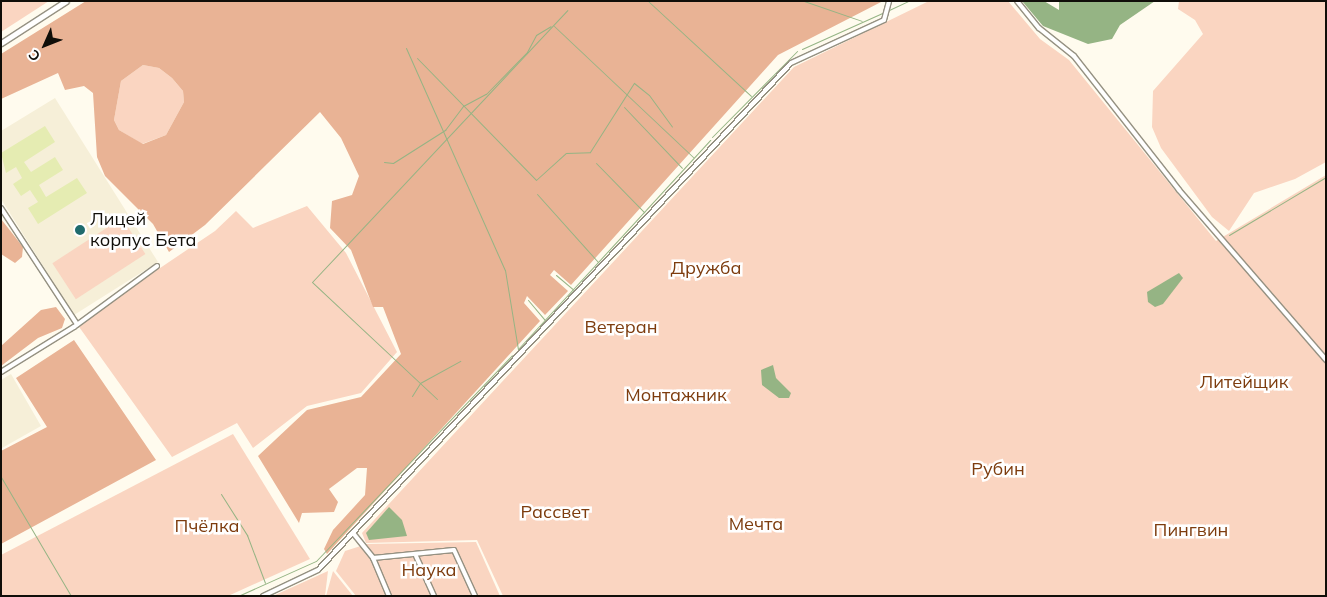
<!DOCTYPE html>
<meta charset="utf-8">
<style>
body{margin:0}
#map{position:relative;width:1327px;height:597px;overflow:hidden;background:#fffbee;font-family:Mulish,sans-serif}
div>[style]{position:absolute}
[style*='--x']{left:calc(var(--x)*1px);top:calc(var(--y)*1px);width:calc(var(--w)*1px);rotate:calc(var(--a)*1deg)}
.built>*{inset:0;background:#f6efd8}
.green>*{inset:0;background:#fad5c1;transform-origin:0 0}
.forest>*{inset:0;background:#e9b395}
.water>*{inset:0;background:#95b484}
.stream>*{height:1px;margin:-0.5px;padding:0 0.5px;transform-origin:0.5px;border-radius:0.5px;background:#95b484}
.building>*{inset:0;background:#e5ecb2}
.roads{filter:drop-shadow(1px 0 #959182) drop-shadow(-1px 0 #959182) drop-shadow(0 1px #959182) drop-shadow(0 -1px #959182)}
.minor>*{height:4px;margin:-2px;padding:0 2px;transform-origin:2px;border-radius:2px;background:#fff}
.tertiary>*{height:5px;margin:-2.5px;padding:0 2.5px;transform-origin:2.5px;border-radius:2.5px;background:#fff}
.dots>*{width:14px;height:14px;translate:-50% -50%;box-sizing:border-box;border:2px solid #fff;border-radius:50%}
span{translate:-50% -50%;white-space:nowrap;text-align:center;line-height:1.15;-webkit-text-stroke:5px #fff;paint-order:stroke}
.poi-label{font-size:18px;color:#100e09}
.left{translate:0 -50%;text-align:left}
.park-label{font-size:18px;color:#7d3c0e}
.frame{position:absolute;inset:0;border:2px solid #100e09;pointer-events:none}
.north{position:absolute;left:20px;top:20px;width:50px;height:50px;-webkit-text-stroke:4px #fff;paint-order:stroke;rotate:226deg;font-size:14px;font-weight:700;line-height:20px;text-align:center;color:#100e09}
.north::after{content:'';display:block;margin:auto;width:18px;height:22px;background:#100e09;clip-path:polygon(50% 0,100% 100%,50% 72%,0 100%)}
</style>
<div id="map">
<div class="built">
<div style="clip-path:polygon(55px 98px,158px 262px,74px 315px,1px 199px,1px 131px)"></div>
<div style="clip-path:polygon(11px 374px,41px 426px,2px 448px,1px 380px)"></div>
</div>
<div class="green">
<div style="clip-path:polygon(1px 1px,49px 1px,1px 32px)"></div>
<div style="clip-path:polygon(929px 1px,1008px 1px,1040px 39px,1069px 60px,1216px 241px,1326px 175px,1326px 596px,503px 596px,477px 540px,366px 543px,362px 533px,794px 67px)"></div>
<div style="clip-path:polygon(1179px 1px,1326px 1px,1326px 162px,1295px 179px,1254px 193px,1229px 231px,1212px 217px,1161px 148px,1152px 127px,1153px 91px,1203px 34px,1195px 20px,1178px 9px)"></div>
<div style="clip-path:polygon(143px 65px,159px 68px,172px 78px,183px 91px,184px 102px,166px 135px,142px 144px,119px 130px,114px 120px,121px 81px)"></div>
<div style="clip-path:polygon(307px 206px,346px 253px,397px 352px,361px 393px,307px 406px,253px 448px,237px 423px,172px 457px,77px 324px,215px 231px,236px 211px,253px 228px)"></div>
<div style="left:122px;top:218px;width:43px;height:83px;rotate:57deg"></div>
<div style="clip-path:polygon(233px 434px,310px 559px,228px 596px,1px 596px,1px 555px)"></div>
<div style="clip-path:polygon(476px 542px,500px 596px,356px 596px,336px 571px,345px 551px,367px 544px)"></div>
<div style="clip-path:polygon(328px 571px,325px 596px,273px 596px)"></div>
<div style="clip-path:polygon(333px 571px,353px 596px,326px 596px)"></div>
</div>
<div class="forest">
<div style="clip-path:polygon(evenodd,86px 1px,883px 1px,778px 55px,571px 285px,554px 270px,550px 275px,568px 291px,545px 315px,527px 296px,524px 303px,540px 321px,327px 554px,324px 549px,333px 530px,365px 495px,367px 468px,357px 468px,329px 489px,338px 502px,334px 512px,302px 513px,299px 523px,258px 456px,307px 410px,361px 397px,401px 354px,383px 307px,373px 307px,351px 250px,330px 228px,332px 201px,352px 195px,359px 176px,341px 138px,320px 112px,205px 225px,169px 252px,153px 224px,105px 176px,97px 157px,93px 93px,84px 86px,65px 90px,58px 73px,1px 99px,1px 54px,86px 1px,143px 65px,159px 68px,172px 78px,183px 91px,184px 102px,166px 135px,143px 144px,119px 130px,114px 120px,121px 81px,143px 65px)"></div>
<div style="clip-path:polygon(1px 219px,23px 247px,22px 257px,15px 263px,1px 254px)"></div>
<div style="clip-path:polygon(56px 307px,65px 319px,62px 328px,38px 338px,1px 366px,1px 346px,41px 310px)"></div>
<div style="clip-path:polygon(74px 340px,156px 460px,1px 544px,1px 451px,47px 427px,16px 378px)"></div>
</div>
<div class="water">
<div style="clip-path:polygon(1022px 1px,1044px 1px,1059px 10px,1059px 1px,1155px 1px,1120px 25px,1112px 39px,1088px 44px,1043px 26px)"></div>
<div style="clip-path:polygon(1179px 273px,1183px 278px,1163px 304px,1155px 307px,1148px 302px,1147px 292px)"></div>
<div style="clip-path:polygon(773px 365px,776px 378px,791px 393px,789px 398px,779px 398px,762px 385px,761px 370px)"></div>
<div style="clip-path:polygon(389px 507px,402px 520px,407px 536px,369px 540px,366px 533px)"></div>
</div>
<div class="stream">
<div style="--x:648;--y:1;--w:140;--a:42.7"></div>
<div style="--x:804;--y:1;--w:61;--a:19"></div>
<div style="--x:889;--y:10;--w:21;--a:-25"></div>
<div style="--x:554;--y:26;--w:191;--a:43.3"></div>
<div style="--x:406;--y:48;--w:243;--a:66"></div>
<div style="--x:505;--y:270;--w:80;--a:80.7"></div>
<div style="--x:802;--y:49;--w:88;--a:-24.2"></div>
<div style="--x:417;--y:58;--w:170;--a:45.7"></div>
<div style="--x:536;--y:180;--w:40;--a:-42"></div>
<div style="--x:566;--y:153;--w:24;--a:-2"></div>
<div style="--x:590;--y:152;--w:82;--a:-57.5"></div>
<div style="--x:634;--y:83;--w:19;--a:39"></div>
<div style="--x:649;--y:95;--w:39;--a:54"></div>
<div style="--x:624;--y:107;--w:84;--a:46.4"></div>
<div style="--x:712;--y:137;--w:121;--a:-45.3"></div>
<div style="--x:384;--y:162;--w:9;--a:6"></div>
<div style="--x:393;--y:163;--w:62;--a:-32.4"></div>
<div style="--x:445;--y:130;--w:30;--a:-53"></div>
<div style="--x:463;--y:106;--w:26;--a:-28"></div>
<div style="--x:486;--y:94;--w:59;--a:-45.7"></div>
<div style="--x:527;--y:52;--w:19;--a:-62"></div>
<div style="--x:536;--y:35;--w:17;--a:-31"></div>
<div style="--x:596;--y:163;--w:69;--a:45.6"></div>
<div style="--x:537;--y:194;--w:91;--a:48.1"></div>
<div style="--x:1229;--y:235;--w:113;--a:-30.9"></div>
<div style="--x:556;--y:275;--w:23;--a:40"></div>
<div style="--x:528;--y:300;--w:26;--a:50"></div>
<div style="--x:518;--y:349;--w:284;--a:-47.4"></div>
<div style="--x:412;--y:396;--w:15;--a:-58"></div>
<div style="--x:420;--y:383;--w:46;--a:-28.8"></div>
<div style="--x:437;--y:399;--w:171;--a:-136.9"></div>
<div style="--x:312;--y:282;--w:373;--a:-46.8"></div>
<div style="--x:1;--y:477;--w:138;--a:59.5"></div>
<div style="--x:221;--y:494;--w:49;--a:57.6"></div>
<div style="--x:247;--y:535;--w:51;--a:69.4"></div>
<div style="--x:238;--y:596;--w:85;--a:-24.2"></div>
<div style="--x:316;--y:561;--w:284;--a:-46.4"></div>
</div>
<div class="building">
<div style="clip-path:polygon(45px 126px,55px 142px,24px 162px,31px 172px,55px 157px,63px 170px,39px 185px,46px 197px,77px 178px,87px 193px,38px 224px,28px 208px,38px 202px,30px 190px,21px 196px,13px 184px,22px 178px,16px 167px,6px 173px,1px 153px)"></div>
</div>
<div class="roads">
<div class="minor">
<div style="--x:1017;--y:1;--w:35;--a:51"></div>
<div style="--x:1039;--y:28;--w:45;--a:38.7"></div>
<div style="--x:1074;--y:56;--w:170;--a:51.9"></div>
<div style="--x:1179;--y:190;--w:225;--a:49.1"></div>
<div style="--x:1;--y:208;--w:139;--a:56.8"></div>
<div style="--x:1;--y:372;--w:86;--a:-31.7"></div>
<div style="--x:74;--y:327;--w:103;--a:-36.3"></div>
<div style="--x:353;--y:533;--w:32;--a:51"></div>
<div style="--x:373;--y:558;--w:81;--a:-5.6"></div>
<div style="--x:454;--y:550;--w:51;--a:65.5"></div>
<div style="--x:416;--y:556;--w:44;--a:65.8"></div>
<div style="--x:373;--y:558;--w:41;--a:67.2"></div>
<div style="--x:263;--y:596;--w:61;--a:-25.3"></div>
<div style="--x:318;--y:570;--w:693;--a:-46.99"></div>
<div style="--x:791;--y:63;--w:102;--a:-24.8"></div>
<div style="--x:884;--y:20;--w:20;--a:-75"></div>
</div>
<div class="tertiary">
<div style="--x:1;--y:43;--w:77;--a:-32.9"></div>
</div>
</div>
<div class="dots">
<div style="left:80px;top:230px;background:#1f6b6d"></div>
</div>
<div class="poi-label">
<span class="left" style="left:90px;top:230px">Лицей<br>корпус Бета</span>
</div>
<div class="park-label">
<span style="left:706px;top:268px">Дружба</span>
<span style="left:621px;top:327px">Ветеран</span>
<span style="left:1244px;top:382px">Литейщик</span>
<span style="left:676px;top:395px">Монтажник</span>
<span style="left:998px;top:469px">Рубин</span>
<span style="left:555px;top:512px">Рассвет</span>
<span style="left:756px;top:524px">Мечта</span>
<span style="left:207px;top:526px">Пчёлка</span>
<span style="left:1191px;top:530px">Пингвин</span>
<span style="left:429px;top:570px">Наука</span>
</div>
<div class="frame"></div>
<div class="north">С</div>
</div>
